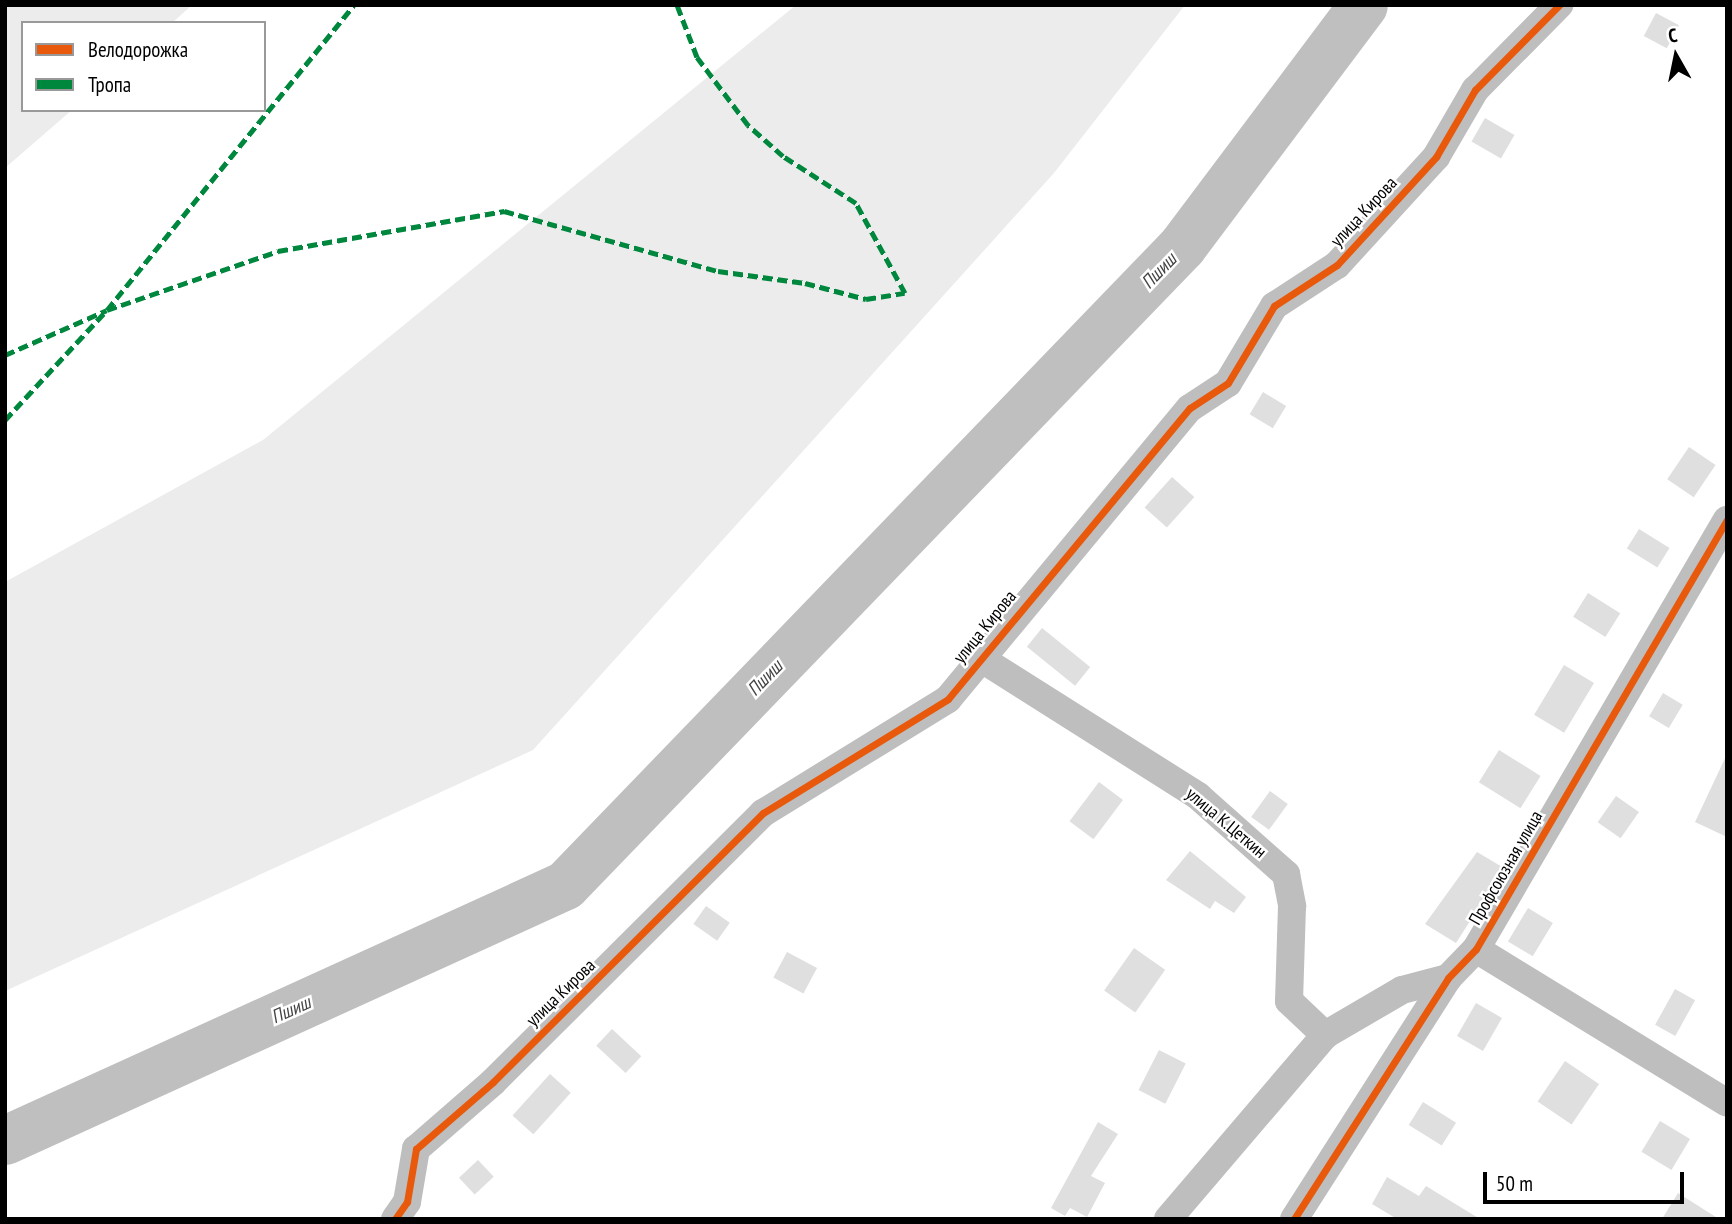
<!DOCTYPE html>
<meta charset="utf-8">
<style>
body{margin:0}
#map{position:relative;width:1732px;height:1224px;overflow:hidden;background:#fff;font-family:"PT Sans Narrow",sans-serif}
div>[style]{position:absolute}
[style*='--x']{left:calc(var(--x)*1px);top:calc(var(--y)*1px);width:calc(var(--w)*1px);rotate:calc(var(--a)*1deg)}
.green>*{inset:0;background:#ececec}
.river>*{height:49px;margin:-24.5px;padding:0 24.5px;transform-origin:24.5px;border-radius:24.5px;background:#bfbfbf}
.building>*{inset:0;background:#dfdfdf;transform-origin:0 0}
.minor>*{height:28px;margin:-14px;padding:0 14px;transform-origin:14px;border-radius:14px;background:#bebebe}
.quiet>*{height:5px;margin-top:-2.5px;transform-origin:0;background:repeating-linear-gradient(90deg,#00873e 0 10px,transparent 0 15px)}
.cycleway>*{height:7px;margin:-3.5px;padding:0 3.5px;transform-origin:3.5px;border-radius:3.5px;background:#e8590c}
span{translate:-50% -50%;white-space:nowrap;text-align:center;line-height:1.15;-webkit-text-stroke:5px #fff;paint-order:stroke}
.street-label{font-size:18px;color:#000}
.water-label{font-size:19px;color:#444;font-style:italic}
.frame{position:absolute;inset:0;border:7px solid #000;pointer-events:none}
.legend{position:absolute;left:21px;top:21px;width:245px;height:91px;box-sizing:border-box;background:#fff;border:2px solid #999;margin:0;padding:9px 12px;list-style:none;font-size:21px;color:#000}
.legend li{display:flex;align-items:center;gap:14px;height:35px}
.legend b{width:35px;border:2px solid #999}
.north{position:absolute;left:1641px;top:21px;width:70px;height:70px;-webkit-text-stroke:5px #fff;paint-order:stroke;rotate:351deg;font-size:19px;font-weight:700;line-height:28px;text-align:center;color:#000}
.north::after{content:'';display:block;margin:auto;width:24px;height:32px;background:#000;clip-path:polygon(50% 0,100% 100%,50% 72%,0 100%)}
.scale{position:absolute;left:1483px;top:1172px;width:201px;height:32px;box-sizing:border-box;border:4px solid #000;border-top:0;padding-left:9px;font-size:21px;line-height:24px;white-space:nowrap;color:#000;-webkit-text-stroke:5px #fff;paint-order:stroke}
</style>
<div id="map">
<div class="green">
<div style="clip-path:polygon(5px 5px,192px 5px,172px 23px,23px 23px,23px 110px,72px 110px,5px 168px)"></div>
<div style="clip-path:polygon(796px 5px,1185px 5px,1054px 173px,533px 750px,5px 991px,5px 582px,263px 440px)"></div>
</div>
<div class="river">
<div style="--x:5;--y:1140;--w:615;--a:-24.48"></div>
<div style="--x:565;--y:885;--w:888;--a:-46"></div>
<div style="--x:1182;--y:246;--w:301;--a:-53.1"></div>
</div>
<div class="building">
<div style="left:1656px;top:13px;width:26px;height:26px;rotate:28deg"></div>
<div style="left:1485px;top:118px;width:34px;height:27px;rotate:30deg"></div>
<div style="left:1263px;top:392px;width:27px;height:26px;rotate:31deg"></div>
<div style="left:1689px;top:447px;width:32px;height:39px;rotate:34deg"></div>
<div style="left:1172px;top:477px;width:30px;height:41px;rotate:42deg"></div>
<div style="left:1639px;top:529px;width:36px;height:23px;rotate:32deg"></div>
<div style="left:1588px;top:593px;width:38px;height:28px;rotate:32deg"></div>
<div style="left:1042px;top:628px;width:62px;height:24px;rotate:39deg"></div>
<div style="left:1564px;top:665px;width:35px;height:58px;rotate:31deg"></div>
<div style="left:1663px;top:693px;width:23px;height:27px;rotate:31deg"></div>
<div style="left:1499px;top:750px;width:49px;height:38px;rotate:32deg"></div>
<div style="clip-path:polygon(1727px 754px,1727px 837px,1695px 822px)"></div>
<div style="left:1099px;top:782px;width:30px;height:49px;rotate:37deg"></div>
<div style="left:1270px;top:791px;width:22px;height:32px;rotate:36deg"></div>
<div style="left:1616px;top:796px;width:28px;height:32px;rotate:35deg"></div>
<div style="clip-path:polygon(1190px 851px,1246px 897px,1234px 913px,1215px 901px,1210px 909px,1166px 880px)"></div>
<div style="clip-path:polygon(1477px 852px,1504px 868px,1456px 943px,1425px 924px)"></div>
<div style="left:706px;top:906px;width:29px;height:22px;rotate:35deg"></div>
<div style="left:1528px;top:908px;width:29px;height:39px;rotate:31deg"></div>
<div style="left:1134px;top:948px;width:38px;height:52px;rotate:35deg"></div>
<div style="left:787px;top:952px;width:34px;height:29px;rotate:28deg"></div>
<div style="left:1675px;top:989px;width:23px;height:41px;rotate:29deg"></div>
<div style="left:1476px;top:1003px;width:30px;height:38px;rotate:30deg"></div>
<div style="left:612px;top:1029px;width:40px;height:23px;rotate:43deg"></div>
<div style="left:1159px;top:1050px;width:30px;height:45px;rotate:27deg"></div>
<div style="left:1565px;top:1061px;width:41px;height:49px;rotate:34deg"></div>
<div style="left:550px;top:1074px;width:28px;height:56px;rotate:42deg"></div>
<div style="left:1423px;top:1102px;width:39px;height:27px;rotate:32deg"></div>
<div style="left:1660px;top:1121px;width:35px;height:36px;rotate:31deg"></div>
<div style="clip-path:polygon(1098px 1122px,1118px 1134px,1091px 1176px,1105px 1183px,1087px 1217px,1070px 1208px,1065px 1216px,1051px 1208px)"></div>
<div style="left:478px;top:1160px;width:23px;height:26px;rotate:47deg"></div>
<div style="clip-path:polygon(1387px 1177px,1419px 1196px,1426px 1186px,1480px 1219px,1397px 1219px,1372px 1204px)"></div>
<div style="clip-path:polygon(1678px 1193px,1719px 1219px,1662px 1219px)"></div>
</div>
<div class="minor">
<div style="--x:980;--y:658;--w:258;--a:32.3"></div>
<div style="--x:1198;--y:796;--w:118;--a:41.6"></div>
<div style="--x:1286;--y:874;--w:33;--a:79"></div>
<div style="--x:1292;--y:906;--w:95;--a:91.8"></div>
<div style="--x:1289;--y:1001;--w:50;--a:43.4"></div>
<div style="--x:1476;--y:949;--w:294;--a:31.5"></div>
<div style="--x:395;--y:1219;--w:21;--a:-55"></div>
<div style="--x:407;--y:1202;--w:54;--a:-80.4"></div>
<div style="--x:416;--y:1149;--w:102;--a:-41"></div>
<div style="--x:493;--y:1082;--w:381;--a:-44.9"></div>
<div style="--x:763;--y:813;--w:217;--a:-31.6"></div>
<div style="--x:948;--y:699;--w:378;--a:-50.3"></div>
<div style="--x:1190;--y:408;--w:45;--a:-33.3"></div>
<div style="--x:1228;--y:383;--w:90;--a:-59.1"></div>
<div style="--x:1274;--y:306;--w:75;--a:-33.1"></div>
<div style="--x:1337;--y:265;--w:147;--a:-47.5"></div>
<div style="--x:1436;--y:157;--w:78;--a:-59.8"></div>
<div style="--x:1475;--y:90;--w:120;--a:-45.3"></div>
<div style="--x:1168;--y:1219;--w:242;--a:-49.5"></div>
<div style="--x:1325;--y:1035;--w:89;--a:-30.3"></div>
<div style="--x:1402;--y:990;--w:48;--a:-14.6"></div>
<div style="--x:1294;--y:1219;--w:286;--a:-57.4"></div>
<div style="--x:1448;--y:978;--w:40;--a:-46"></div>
<div style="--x:1476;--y:949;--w:497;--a:-59.7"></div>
</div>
<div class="quiet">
<div style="--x:5;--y:355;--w:111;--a:-23.8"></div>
<div style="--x:107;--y:310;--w:392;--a:-51"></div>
<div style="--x:5;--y:420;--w:150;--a:-47.2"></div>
<div style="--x:107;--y:310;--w:181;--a:-19"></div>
<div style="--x:278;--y:251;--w:230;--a:-10"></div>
<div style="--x:504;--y:211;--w:222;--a:15.7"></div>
<div style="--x:718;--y:271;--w:88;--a:7.9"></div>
<div style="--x:805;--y:283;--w:63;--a:14.7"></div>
<div style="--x:866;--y:299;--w:39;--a:-9"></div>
<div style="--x:905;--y:293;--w:102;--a:-118.6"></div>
<div style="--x:856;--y:203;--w:87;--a:-147.2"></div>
<div style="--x:783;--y:156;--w:47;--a:-138.5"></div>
<div style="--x:748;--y:125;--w:85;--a:-126.9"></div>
<div style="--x:697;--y:57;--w:56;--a:-111"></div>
</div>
<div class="cycleway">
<div style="--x:395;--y:1219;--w:21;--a:-55"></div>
<div style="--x:407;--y:1202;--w:54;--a:-80.4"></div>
<div style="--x:416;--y:1149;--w:102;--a:-41"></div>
<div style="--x:493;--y:1082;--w:381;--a:-44.9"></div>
<div style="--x:763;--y:813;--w:217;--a:-31.6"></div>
<div style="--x:948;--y:699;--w:378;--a:-50.3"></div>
<div style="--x:1190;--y:408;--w:45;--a:-33.3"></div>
<div style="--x:1228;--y:383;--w:90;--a:-59.1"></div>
<div style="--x:1274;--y:306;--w:75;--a:-33.1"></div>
<div style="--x:1337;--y:265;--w:147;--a:-47.5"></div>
<div style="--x:1436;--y:157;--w:78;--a:-59.8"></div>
<div style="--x:1475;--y:90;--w:120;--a:-45.3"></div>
<div style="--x:1294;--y:1219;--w:286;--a:-57.4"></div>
<div style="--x:1448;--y:978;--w:40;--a:-46"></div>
<div style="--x:1476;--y:949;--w:497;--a:-59.7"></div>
</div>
<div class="street-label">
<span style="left:1364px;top:212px;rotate:-47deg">улица Кирова</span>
<span style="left:985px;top:627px;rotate:-51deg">улица Кирова</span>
<span style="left:1226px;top:823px;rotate:40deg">улица К.Цеткин</span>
<span style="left:1506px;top:868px;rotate:-60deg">Профсоюзная улица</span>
<span style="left:561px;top:993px;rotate:-44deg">улица Кирова</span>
</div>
<div class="water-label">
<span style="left:1159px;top:271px;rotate:-46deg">Пшиш</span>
<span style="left:765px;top:678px;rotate:-46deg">Пшиш</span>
<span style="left:291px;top:1010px;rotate:-24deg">Пшиш</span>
</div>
<div class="frame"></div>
<ul class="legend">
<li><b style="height:9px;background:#e8590c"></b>Велодорожка</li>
<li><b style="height:9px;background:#00873e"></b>Тропа</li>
</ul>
<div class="north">С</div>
<div class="scale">50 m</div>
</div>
